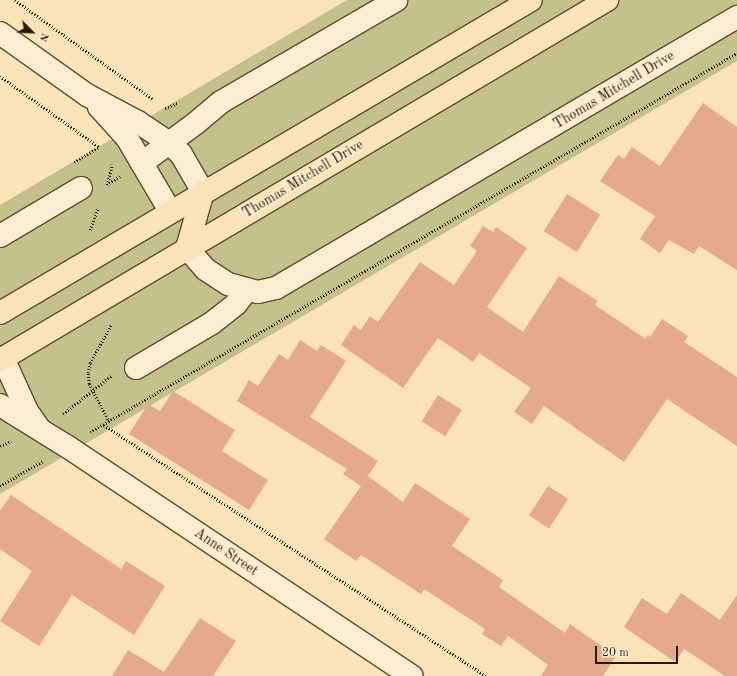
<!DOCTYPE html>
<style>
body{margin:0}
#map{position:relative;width:737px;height:676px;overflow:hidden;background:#f9e3b7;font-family:"Old Standard TT",serif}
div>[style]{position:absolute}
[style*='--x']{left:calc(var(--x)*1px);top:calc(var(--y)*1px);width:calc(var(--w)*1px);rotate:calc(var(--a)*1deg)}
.green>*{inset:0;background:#c4c28a}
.building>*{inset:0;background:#e5aa8a;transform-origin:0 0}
.path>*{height:2.5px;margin-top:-1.25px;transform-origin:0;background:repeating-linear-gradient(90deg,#2b1802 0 1px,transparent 0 3px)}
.roads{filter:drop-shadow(1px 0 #5e4b2f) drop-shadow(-1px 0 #5e4b2f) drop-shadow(0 1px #5e4b2f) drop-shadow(0 -1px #5e4b2f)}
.minor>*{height:22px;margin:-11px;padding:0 11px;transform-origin:11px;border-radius:11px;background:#fbedd0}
.major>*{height:22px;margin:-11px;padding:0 11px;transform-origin:11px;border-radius:11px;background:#f9e3b7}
span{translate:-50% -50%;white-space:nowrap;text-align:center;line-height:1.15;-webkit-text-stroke:4px #fbedd0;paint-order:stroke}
.street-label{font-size:14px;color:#2b1802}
.north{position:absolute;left:12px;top:12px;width:40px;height:40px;-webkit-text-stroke:3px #fbedd0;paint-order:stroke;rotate:114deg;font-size:11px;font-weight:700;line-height:16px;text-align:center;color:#2b1802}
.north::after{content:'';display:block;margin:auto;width:14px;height:18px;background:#2b1802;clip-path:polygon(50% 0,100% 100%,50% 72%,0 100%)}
.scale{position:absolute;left:595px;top:646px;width:83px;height:18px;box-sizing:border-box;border:2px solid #2b1802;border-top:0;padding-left:5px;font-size:12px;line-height:14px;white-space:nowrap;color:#2b1802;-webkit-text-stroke:3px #fbedd0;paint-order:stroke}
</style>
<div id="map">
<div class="green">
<div style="clip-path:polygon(347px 0,737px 0,737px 61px,0 494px,0 205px)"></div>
</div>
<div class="building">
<div style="clip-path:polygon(703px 103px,737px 127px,737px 270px,699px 246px,694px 254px,669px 240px,660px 253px,640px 239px,655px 216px,600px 181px,618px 155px,624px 159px,632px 147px,660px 166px)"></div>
<div style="left:567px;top:194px;width:39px;height:44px;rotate:32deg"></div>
<div style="clip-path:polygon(483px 226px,493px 232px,496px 227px,527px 248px,487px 307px,523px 332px,559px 276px,598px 301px,595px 305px,646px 339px,648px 335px,650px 337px,662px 319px,688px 336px,684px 342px,737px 377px,737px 446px,667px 399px,624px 462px,544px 406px,532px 424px,514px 412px,531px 388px,479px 353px,473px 362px,438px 338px,403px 388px,341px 345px,354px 325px,361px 330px,370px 316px,378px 322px,420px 262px,454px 285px,477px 251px,470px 246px)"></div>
<div style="clip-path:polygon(300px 340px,317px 351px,321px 345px,346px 361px,310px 417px,378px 461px,361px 486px,343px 474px,347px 469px,237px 401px,249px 380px,258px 386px,279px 354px,288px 360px)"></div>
<div style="clip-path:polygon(173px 391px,235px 430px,222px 451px,268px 480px,249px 510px,129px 434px,148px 404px,160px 411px)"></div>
<div style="left:438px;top:395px;width:28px;height:31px;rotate:32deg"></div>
<div style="clip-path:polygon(368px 476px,403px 502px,415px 483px,470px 519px,452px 546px,503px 580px,499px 587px,565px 633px,570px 624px,616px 656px,603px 676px,541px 676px,548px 665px,508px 636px,501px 646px,482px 634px,485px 629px,424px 589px,421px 594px,361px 555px,356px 561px,324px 539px)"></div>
<div style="left:548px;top:486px;width:24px;height:35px;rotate:33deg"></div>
<div style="clip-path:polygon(11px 495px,121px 569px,126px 561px,165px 586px,134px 635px,72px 595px,39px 646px,0 621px,32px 571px,0 549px,0 511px)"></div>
<div style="clip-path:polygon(681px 593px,720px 620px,737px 595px,737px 676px,725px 676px,684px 649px,675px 662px,624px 627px,642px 598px,667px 614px)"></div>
<div style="clip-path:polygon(200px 618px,236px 641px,213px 676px,112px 676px,128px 650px,164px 672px)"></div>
</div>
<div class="path">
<div style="--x:15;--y:0;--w:170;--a:35.7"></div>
<div style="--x:0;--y:76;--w:122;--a:35.6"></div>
<div style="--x:165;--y:108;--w:14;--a:-21"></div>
<div style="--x:74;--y:162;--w:29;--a:-31"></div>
<div style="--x:109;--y:183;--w:13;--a:-32"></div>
<div style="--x:107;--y:185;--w:21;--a:-76"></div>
<div style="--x:90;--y:230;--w:23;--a:-70"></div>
<div style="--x:63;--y:414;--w:63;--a:-38.5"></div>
<div style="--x:109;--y:422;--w:43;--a:-117.8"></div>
<div style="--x:89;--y:384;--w:11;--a:-95"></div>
<div style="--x:88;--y:373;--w:10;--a:-79"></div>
<div style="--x:90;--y:363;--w:43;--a:-61.1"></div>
<div style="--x:104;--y:425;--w:457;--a:33.3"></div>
<div style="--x:90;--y:432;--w:750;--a:-30.36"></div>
<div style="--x:0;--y:446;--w:12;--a:-24"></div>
<div style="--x:0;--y:486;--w:50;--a:-30.2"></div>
</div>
<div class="roads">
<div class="minor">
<div style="--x:0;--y:33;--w:107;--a:35.5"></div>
<div style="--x:87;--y:95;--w:58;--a:27.9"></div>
<div style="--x:138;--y:122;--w:37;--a:34"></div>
<div style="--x:169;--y:143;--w:16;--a:43"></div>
<div style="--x:181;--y:154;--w:44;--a:59.9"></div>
<div style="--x:99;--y:107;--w:42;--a:47.9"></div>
<div style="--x:127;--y:138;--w:85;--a:59.5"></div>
<div style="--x:142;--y:163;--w:67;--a:-36.5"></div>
<div style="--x:196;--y:123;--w:33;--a:-40"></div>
<div style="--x:221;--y:102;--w:203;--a:-30.2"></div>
<div style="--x:0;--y:236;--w:94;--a:-30.7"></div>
<div style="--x:187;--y:248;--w:28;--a:49"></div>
<div style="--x:205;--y:269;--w:27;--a:33"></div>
<div style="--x:228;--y:284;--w:31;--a:15"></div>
<div style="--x:258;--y:292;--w:18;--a:-13"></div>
<div style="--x:276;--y:288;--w:535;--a:-30.45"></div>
<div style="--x:3;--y:358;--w:58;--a:65.6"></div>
<div style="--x:27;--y:411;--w:19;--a:55"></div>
<div style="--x:136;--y:368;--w:88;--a:-30.6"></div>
<div style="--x:212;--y:323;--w:31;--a:-38"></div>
<div style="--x:236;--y:304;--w:16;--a:-52"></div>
<div style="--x:0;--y:405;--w:80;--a:31.7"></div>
<div style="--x:68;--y:447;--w:413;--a:33.7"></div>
</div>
<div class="major">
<div style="--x:187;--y:248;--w:58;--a:-74.1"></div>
<div style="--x:0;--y:313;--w:616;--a:-30.52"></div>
<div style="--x:0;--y:360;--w:706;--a:-30.67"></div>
</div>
</div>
<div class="street-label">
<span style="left:614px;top:90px;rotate:-31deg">Thomas Mitchell Drive</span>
<span style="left:303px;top:179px;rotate:-31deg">Thomas Mitchell Drive</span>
<span style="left:226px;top:552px;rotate:34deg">Anne Street</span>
</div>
<div class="north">N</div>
<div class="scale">20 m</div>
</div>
